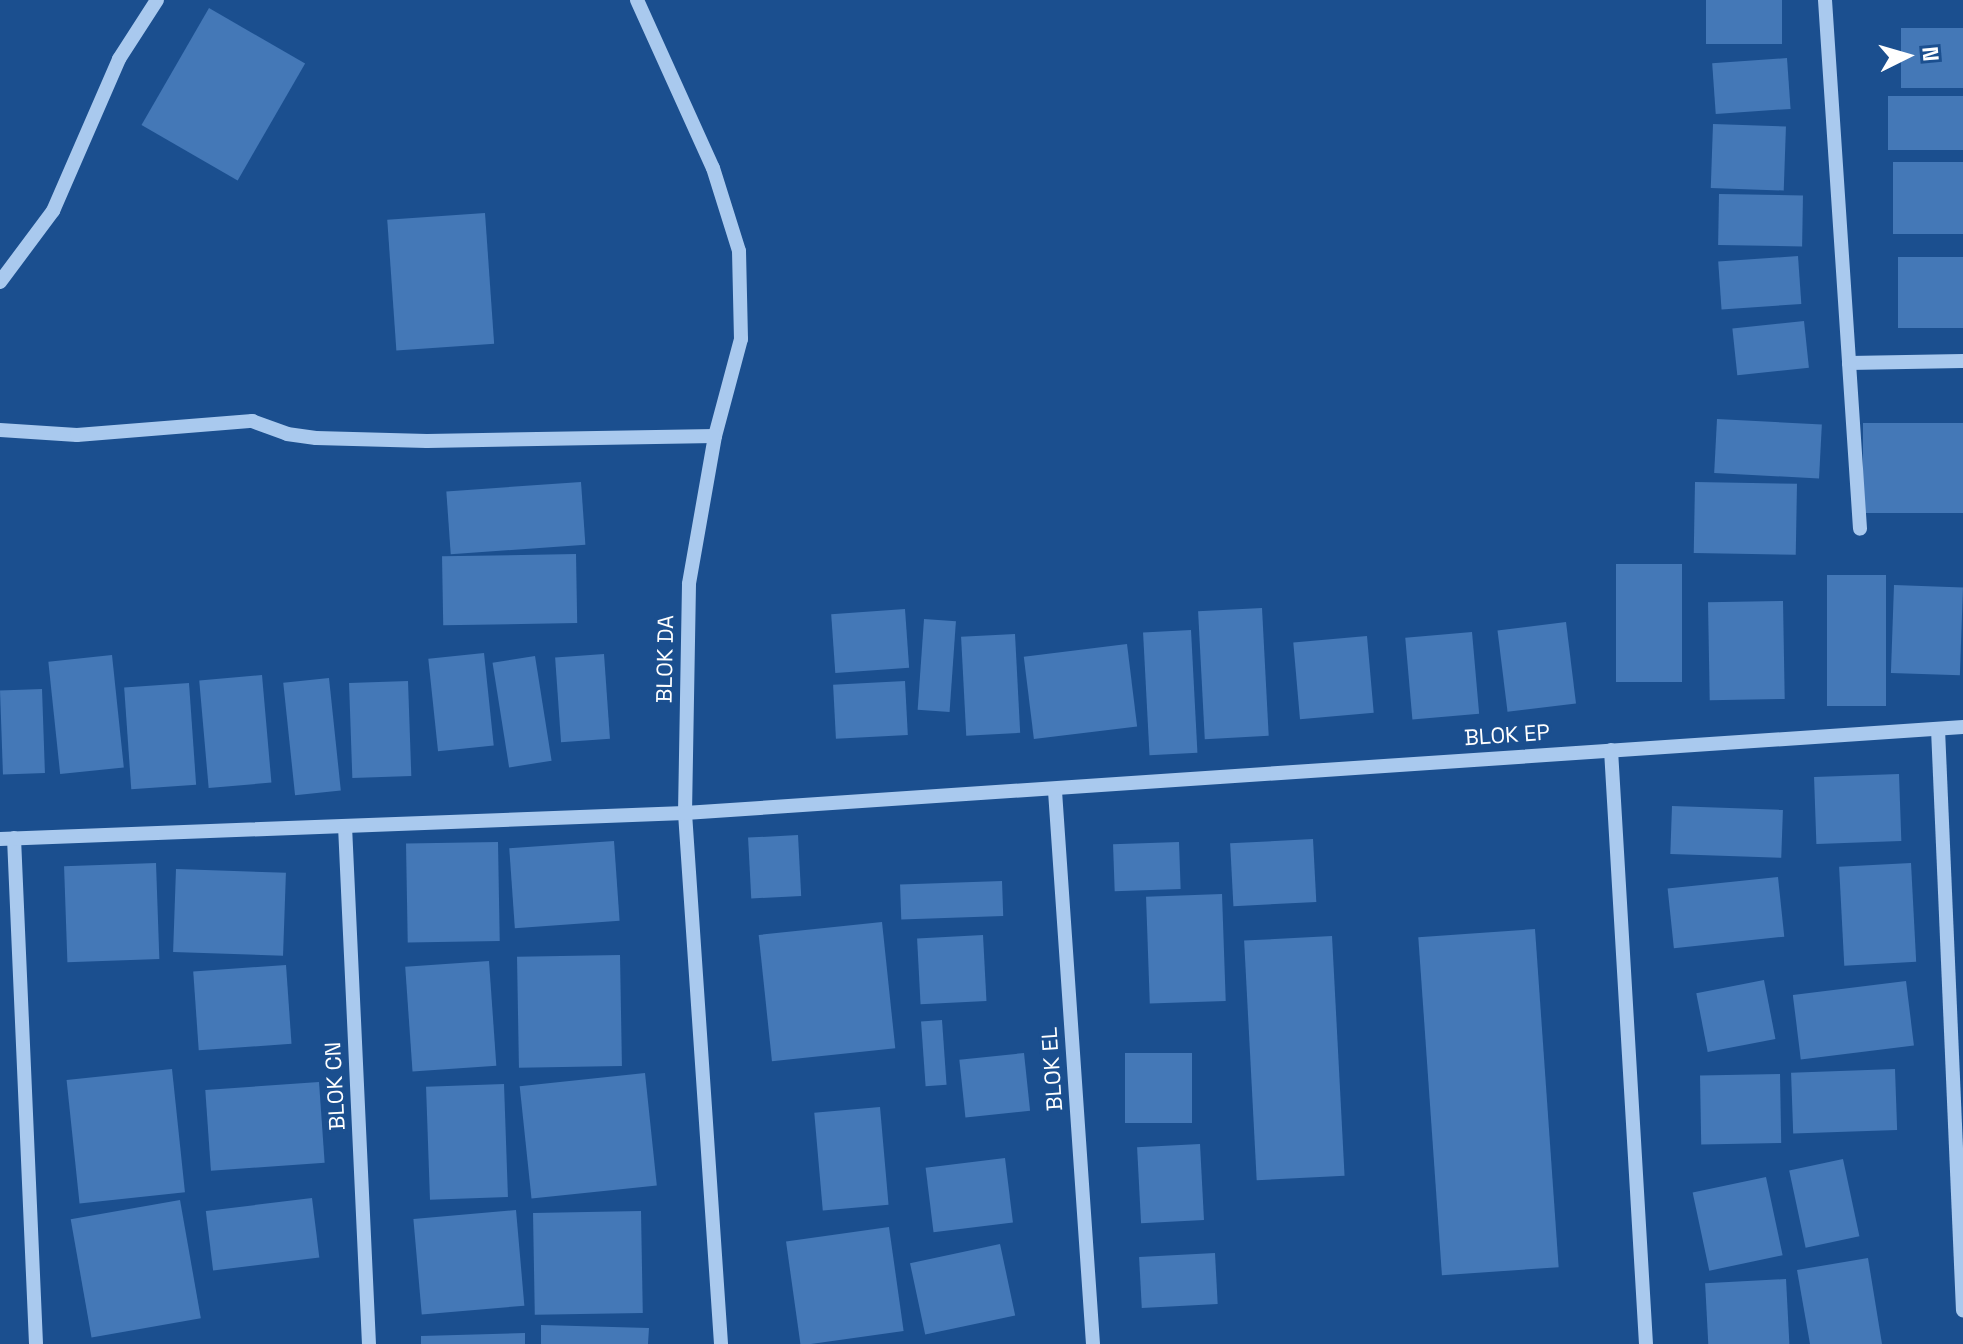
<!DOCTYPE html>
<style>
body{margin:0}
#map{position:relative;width:1963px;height:1344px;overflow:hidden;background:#1b4f8f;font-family:"Space Grotesk",sans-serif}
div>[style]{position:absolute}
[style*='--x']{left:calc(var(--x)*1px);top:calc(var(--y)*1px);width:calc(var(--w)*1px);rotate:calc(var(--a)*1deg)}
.building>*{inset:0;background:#4478b7;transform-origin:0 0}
.minor>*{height:14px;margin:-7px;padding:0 7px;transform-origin:7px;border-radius:7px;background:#a9c9ee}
span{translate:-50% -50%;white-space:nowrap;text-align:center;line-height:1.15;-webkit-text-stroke:6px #1b4f8f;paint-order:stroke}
.street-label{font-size:22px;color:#fff}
.north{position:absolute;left:1867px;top:16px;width:80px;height:80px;-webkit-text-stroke:6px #1b4f8f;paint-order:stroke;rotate:85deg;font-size:22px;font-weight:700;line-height:32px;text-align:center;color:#fff}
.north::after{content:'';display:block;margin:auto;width:28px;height:36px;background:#fff;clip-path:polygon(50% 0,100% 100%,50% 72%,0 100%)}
</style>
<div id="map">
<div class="building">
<div style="left:1706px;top:0;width:76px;height:44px"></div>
<div style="left:209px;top:8px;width:111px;height:135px;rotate:30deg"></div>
<div style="left:1963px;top:28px;width:60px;height:62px;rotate:90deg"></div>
<div style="left:1787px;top:58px;width:51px;height:75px;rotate:86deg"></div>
<div style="left:1963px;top:96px;width:54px;height:75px;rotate:90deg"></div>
<div style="left:1713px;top:124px;width:73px;height:64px;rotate:2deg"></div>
<div style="left:1963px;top:162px;width:72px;height:70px;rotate:90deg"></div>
<div style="left:1719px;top:194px;width:84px;height:51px;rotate:1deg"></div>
<div style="left:485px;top:213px;width:131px;height:98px;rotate:86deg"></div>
<div style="left:1798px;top:256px;width:48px;height:80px;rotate:86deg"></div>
<div style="left:1963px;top:257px;width:71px;height:65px;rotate:90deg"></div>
<div style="left:1804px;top:321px;width:47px;height:72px;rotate:84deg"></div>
<div style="left:1717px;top:419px;width:105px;height:54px;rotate:3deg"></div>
<div style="left:1963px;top:423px;width:90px;height:100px;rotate:90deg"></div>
<div style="left:581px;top:482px;width:63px;height:135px;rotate:86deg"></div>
<div style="left:1695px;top:482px;width:102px;height:71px;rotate:1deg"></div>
<div style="left:576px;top:554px;width:69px;height:134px;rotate:89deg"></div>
<div style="left:1682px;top:564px;width:118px;height:66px;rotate:90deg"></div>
<div style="left:1827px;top:575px;width:59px;height:131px"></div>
<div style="left:1894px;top:585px;width:69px;height:88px;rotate:2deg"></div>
<div style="left:1783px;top:601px;width:98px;height:75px;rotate:89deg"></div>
<div style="left:1262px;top:608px;width:128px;height:64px;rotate:87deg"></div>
<div style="left:905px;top:609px;width:59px;height:74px;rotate:86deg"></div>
<div style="left:924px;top:619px;width:32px;height:91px;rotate:4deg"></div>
<div style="left:1566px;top:622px;width:82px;height:69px;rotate:83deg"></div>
<div style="left:1191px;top:630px;width:123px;height:48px;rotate:87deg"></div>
<div style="left:1472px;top:632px;width:82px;height:67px;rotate:85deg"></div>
<div style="left:1015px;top:634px;width:99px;height:54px;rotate:87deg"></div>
<div style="left:1367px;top:636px;width:77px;height:74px;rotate:85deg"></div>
<div style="left:1127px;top:644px;width:83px;height:104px;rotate:83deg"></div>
<div style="left:484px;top:653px;width:93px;height:56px;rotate:84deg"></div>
<div style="left:604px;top:654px;width:85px;height:49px;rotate:86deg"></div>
<div style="left:112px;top:655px;width:113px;height:64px;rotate:84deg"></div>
<div style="left:535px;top:656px;width:106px;height:43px;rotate:81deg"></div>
<div style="left:262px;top:675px;width:108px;height:63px;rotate:85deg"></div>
<div style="left:329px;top:678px;width:113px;height:46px;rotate:84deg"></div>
<div style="left:408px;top:681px;width:95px;height:59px;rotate:88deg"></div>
<div style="left:905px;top:681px;width:54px;height:72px;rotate:87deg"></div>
<div style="left:189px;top:683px;width:102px;height:65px;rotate:86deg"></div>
<div style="left:42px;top:689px;width:84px;height:42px;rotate:88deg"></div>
<div style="left:1899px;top:774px;width:67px;height:85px;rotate:88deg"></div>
<div style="left:1672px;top:806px;width:111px;height:48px;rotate:2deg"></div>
<div style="left:798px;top:835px;width:61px;height:50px;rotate:87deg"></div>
<div style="left:1313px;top:839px;width:63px;height:83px;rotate:87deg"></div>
<div style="left:614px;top:841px;width:80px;height:105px;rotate:86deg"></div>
<div style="left:498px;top:842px;width:99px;height:92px;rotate:89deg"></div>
<div style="left:1179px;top:842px;width:47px;height:66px;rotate:88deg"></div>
<div style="left:156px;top:863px;width:96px;height:92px;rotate:88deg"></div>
<div style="left:1911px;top:863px;width:99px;height:72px;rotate:87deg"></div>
<div style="left:176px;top:869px;width:110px;height:83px;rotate:2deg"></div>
<div style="left:1778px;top:877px;width:60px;height:111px;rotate:84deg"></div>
<div style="left:1002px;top:881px;width:35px;height:102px;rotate:88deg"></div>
<div style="left:1222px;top:894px;width:107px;height:76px;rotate:88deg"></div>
<div style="left:882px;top:922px;width:127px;height:124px;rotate:84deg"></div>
<div style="left:1535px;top:929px;width:339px;height:117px;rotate:86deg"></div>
<div style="left:983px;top:935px;width:66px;height:66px;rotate:87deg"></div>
<div style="left:1332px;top:936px;width:240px;height:88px;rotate:87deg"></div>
<div style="left:620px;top:955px;width:111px;height:103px;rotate:89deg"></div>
<div style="left:489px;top:961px;width:105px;height:84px;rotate:86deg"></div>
<div style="left:286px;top:965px;width:79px;height:93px;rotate:86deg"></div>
<div style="left:1764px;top:980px;width:60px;height:69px;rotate:79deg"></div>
<div style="left:1906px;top:981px;width:65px;height:114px;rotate:83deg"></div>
<div style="left:942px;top:1020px;width:65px;height:21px;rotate:86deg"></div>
<div style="left:1024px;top:1053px;width:58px;height:65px;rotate:84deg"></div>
<div style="left:1125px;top:1053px;width:67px;height:70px"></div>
<div style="left:172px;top:1069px;width:124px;height:106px;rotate:84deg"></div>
<div style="left:1895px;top:1069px;width:61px;height:104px;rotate:88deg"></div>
<div style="left:645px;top:1073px;width:113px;height:126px;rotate:84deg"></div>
<div style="left:1780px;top:1074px;width:69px;height:80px;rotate:89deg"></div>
<div style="left:319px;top:1082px;width:81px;height:114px;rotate:86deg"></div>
<div style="left:504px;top:1084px;width:113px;height:78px;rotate:88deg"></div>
<div style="left:880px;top:1107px;width:98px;height:66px;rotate:85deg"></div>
<div style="left:1200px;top:1144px;width:76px;height:63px;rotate:87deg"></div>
<div style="left:1005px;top:1158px;width:65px;height:80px;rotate:83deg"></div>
<div style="left:1843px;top:1159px;width:79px;height:55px;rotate:78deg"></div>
<div style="left:1766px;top:1177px;width:80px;height:75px;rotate:78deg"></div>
<div style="left:312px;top:1198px;width:60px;height:107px;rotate:83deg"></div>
<div style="left:180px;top:1200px;width:120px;height:111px;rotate:80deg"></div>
<div style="left:516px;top:1210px;width:96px;height:103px;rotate:85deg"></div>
<div style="left:641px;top:1211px;width:102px;height:108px;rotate:89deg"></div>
<div style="left:889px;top:1227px;width:105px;height:104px;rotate:82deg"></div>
<div style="left:1000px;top:1244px;width:73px;height:92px;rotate:78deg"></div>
<div style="left:1215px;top:1253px;width:51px;height:76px;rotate:87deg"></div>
<div style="clip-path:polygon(1868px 1258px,1882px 1344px,1810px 1344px,1797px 1270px)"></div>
<div style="left:1786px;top:1279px;width:65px;height:81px;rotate:87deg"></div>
<div style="clip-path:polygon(541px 1325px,649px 1328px,648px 1344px,541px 1344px)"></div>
<div style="clip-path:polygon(525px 1333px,525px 1344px,421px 1344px,421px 1336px)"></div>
</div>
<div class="minor">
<div style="--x:637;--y:0;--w:184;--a:65.7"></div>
<div style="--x:713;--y:168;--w:87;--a:72.6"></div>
<div style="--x:739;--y:251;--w:88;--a:88.7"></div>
<div style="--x:741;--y:339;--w:100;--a:105"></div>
<div style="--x:715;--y:436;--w:150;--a:100"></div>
<div style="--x:689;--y:584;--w:229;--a:91"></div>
<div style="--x:685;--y:813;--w:532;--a:86.12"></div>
<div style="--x:1825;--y:0;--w:364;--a:86.2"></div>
<div style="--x:1849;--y:363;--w:114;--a:-1"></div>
<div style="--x:0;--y:282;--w:89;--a:-53.3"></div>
<div style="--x:53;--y:211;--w:166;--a:-66.5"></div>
<div style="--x:119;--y:59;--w:70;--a:-57.2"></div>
<div style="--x:1849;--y:363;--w:166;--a:86.2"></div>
<div style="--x:0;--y:430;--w:77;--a:3.7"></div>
<div style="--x:77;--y:435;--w:176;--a:-4.6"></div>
<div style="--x:252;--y:421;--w:37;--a:20"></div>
<div style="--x:287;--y:434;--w:29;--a:8"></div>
<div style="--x:316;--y:438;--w:111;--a:1.5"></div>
<div style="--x:427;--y:441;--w:288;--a:-1"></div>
<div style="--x:1938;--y:729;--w:582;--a:87.54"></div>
<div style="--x:1611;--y:750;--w:595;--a:86.63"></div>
<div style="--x:1055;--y:791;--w:554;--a:86.07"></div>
<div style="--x:345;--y:826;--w:519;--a:87.35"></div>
<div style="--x:14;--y:838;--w:506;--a:87.51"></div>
<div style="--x:0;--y:839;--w:685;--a:-2.17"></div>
<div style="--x:685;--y:813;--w:1281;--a:-3.85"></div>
</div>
<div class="street-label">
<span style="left:665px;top:659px;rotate:-89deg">BLOK DA</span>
<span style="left:1507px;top:735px;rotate:-4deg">BLOK EP</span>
<span style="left:1052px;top:1069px;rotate:-94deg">BLOK EL</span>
<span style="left:335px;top:1086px;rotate:-93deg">BLOK CN</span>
</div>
<div class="north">N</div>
</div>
